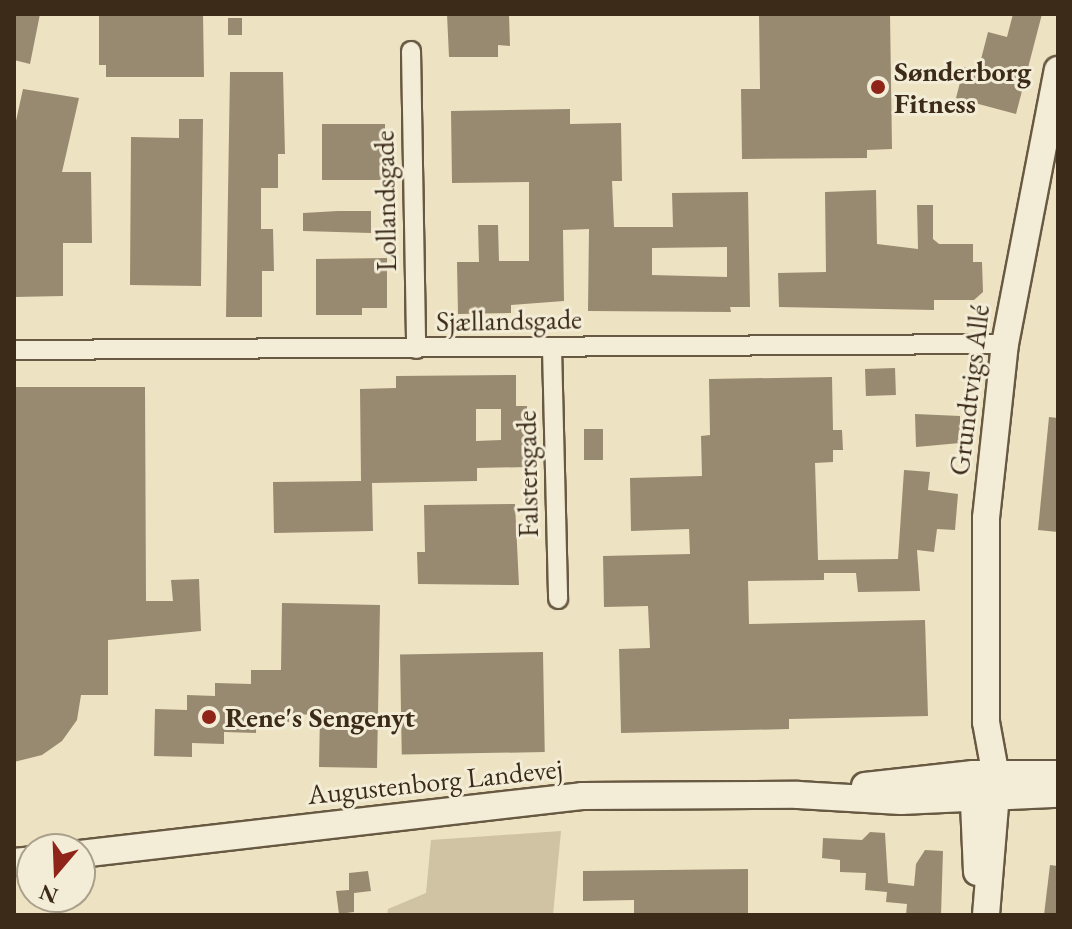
<!DOCTYPE html>
<meta charset="utf-8">
<style>
body{margin:0}
#map{position:relative;width:1072px;height:929px;overflow:hidden;background:#ede2c1;font-family:"EB Garamond",serif}
div>[style]{position:absolute}
[style*='--x']{left:calc(var(--x)*1px);top:calc(var(--y)*1px);width:calc(var(--w)*1px);rotate:calc(var(--a)*1deg)}
.green>*{inset:0;background:#cfc3a4}
.building>*{inset:0;background:#988a70;transform-origin:0 0}
.roads{filter:drop-shadow(2px 0 #685942) drop-shadow(-2px 0 #685942) drop-shadow(0 2px #685942) drop-shadow(0 -2px #685942)}
.street>*{height:18px;margin:-9px;padding:0 9px;transform-origin:9px;border-radius:9px;background:#f3ecd7}
.secondary>*{height:26px;margin:-13px;padding:0 13px;transform-origin:13px;border-radius:13px;background:#f3ecd7}
.dots>*{width:22px;height:22px;translate:-50% -50%;box-sizing:border-box;border:4px solid #f3ecd7;border-radius:50%}
span{translate:-50% -50%;white-space:nowrap;text-align:center;line-height:1.15;-webkit-text-stroke:6px #f3ecd7;paint-order:stroke}
.poi-label{font-size:28px;color:#3b2b18;font-weight:700}
.left{translate:0 -50%;text-align:left}
.street-label{font-size:28px;color:#3b2b18}
.frame{position:absolute;inset:0;border:16px solid #3b2b18;pointer-events:none}
.north{position:absolute;left:16px;top:833px;width:80px;height:80px;box-sizing:border-box;background:#f3ecd7;border:2px solid #a99f8b;border-radius:50%;rotate:199deg;font-size:22px;font-weight:700;line-height:32px;text-align:center;color:#3b2b18}
.north::after{content:'';display:block;margin:auto;width:28px;height:36px;background:#8f2418;clip-path:polygon(50% 0,100% 100%,50% 72%,0 100%)}
</style>
<div id="map">
<div class="green">
<div style="clip-path:polygon(561px 831px,553px 915px,387px 915px,388px 909px,426px 893px,431px 840px)"></div>
</div>
<div class="building">
<div style="clip-path:polygon(14px 14px,40px 14px,30px 64px,14px 60px)"></div>
<div style="clip-path:polygon(99px 14px,203px 14px,204px 77px,106px 77px,106px 65px,99px 65px)"></div>
<div style="clip-path:polygon(447px 14px,509px 14px,510px 46px,498px 45px,498px 57px,449px 57px)"></div>
<div style="clip-path:polygon(759px 14px,890px 14px,892px 149px,867px 150px,867px 158px,742px 159px,741px 89px,760px 89px)"></div>
<div style="clip-path:polygon(1013px 14px,1042px 14px,1016px 114px,956px 98px,964px 67px,978px 71px,988px 32px,1007px 37px)"></div>
<div style="left:228px;top:18px;width:14px;height:17px"></div>
<div style="clip-path:polygon(230px 72px,283px 72px,285px 154px,278px 154px,278px 188px,261px 188px,261px 229px,273px 229px,274px 271px,262px 271px,262px 317px,226px 317px)"></div>
<div style="clip-path:polygon(23px 89px,79px 98px,62px 172px,91px 172px,92px 243px,63px 243px,63px 296px,14px 297px,14px 130px)"></div>
<div style="clip-path:polygon(evenodd,570px 109px,570px 124px,621px 123px,622px 181px,612px 181px,614px 227px,673px 227px,672px 193px,748px 192px,750px 307px,730px 307px,731px 312px,588px 311px,589px 229px,563px 230px,564px 301px,511px 305px,511px 313px,458px 314px,457px 262px,479px 262px,478px 225px,498px 225px,499px 261px,529px 261px,529px 182px,452px 183px,451px 111px,570px 109px,727px 247px,727px 277px,652px 275px,652px 248px,727px 247px)"></div>
<div style="clip-path:polygon(179px 119px,203px 119px,201px 286px,130px 285px,131px 137px,179px 138px)"></div>
<div style="left:322px;top:124px;width:63px;height:56px"></div>
<div style="clip-path:polygon(876px 190px,877px 244px,918px 249px,917px 205px,933px 205px,933px 239px,939px 244px,973px 244px,973px 262px,982px 262px,983px 292px,974px 300px,934px 300px,934px 310px,779px 307px,778px 273px,826px 272px,825px 192px)"></div>
<div style="clip-path:polygon(338px 211px,371px 211px,371px 233px,303px 231px,303px 213px)"></div>
<div style="clip-path:polygon(387px 258px,387px 308px,362px 308px,362px 315px,316px 315px,316px 259px)"></div>
<div style="left:895px;top:368px;width:27px;height:30px;rotate:88deg"></div>
<div style="clip-path:polygon(evenodd,516px 375px,516px 406px,527px 406px,527px 467px,477px 468px,477px 481px,372px 483px,373px 531px,274px 533px,273px 482px,361px 481px,360px 389px,396px 388px,396px 376px,516px 375px,476px 409px,501px 409px,501px 440px,476px 441px,476px 409px)"></div>
<div style="clip-path:polygon(832px 377px,833px 430px,842px 430px,843px 450px,833px 450px,833px 462px,815px 463px,818px 560px,898px 559px,904px 470px,930px 472px,928px 490px,958px 494px,955px 530px,937px 529px,934px 552px,917px 550px,920px 591px,858px 592px,856px 573px,824px 573px,824px 580px,748px 581px,749px 624px,925px 620px,928px 716px,789px 719px,789px 729px,621px 733px,619px 649px,650px 648px,648px 606px,604px 607px,603px 556px,690px 554px,689px 529px,631px 531px,630px 478px,702px 476px,701px 436px,710px 435px,709px 379px)"></div>
<div style="clip-path:polygon(14px 387px,145px 387px,146px 601px,173px 601px,171px 580px,199px 579px,201px 631px,108px 640px,108px 695px,81px 695px,77px 720px,62px 741px,42px 755px,14px 762px)"></div>
<div style="clip-path:polygon(915px 414px,960px 416px,960px 443px,916px 447px)"></div>
<div style="clip-path:polygon(1049px 417px,1058px 418px,1058px 532px,1038px 530px)"></div>
<div style="left:603px;top:429px;width:31px;height:19px;rotate:90deg"></div>
<div style="clip-path:polygon(515px 504px,519px 585px,418px 584px,417px 552px,425px 552px,424px 505px)"></div>
<div style="clip-path:polygon(282px 603px,380px 605px,377px 768px,319px 767px,320px 715px,289px 714px,289px 722px,256px 721px,256px 733px,224px 732px,224px 744px,192px 743px,192px 757px,154px 756px,155px 709px,187px 710px,187px 695px,215px 696px,215px 683px,251px 684px,251px 670px,281px 670px)"></div>
<div style="left:543px;top:652px;width:100px;height:143px;rotate:89deg"></div>
<div style="clip-path:polygon(870px 832px,885px 833px,888px 883px,914px 886px,916px 864px,925px 850px,943px 851px,941px 915px,906px 915px,907px 904px,886px 902px,887px 892px,865px 890px,866px 873px,840px 872px,840px 860px,822px 858px,823px 838px,862px 840px)"></div>
<div style="clip-path:polygon(1050px 865px,1058px 866px,1058px 915px,1044px 915px)"></div>
<div style="clip-path:polygon(748px 869px,748px 915px,634px 915px,634px 900px,583px 901px,583px 871px)"></div>
<div style="clip-path:polygon(368px 871px,371px 891px,354px 893px,354px 912px,339px 914px,336px 891px,349px 890px,349px 873px)"></div>
</div>
<div class="roads">
<div class="street">
<div style="--x:411;--y:51;--w:298;--a:89"></div>
<div style="--x:552;--y:348;--w:251;--a:88.6"></div>
<div style="--x:14;--y:350;--w:991;--a:-0.35"></div>
</div>
<div class="secondary">
<div style="--x:973;--y:780;--w:92;--a:87.5"></div>
<div style="--x:865;--y:786;--w:109;--a:-6.3"></div>
<div style="--x:973;--y:774;--w:85;--a:0"></div>
<div style="--x:80;--y:854;--w:505;--a:-6.59"></div>
<div style="--x:582;--y:796;--w:216;--a:-0.3"></div>
<div style="--x:798;--y:795;--w:103;--a:3.3"></div>
<div style="--x:901;--y:801;--w:157;--a:-2.6"></div>
<div style="--x:14;--y:862;--w:18;--a:-6"></div>
<div style="--x:986;--y:915;--w:133;--a:-85.3"></div>
<div style="--x:997;--y:782;--w:61;--a:-100.4"></div>
<div style="--x:986;--y:722;--w:204;--a:-90"></div>
<div style="--x:986;--y:518;--w:175;--a:-83.8"></div>
<div style="--x:1005;--y:344;--w:279;--a:-79.1"></div>
</div>
</div>
<div class="dots">
<div style="left:878px;top:87px;background:#8f2418"></div>
<div style="left:209px;top:717px;background:#8f2418"></div>
</div>
<div class="poi-label">
<span class="left" style="left:894px;top:87px">Sønderborg<br>Fitness</span>
<span class="left" style="left:225px;top:717px">Rene's Sengenyt</span>
</div>
<div class="street-label">
<span style="left:385px;top:201px;rotate:-91deg">Lollandsgade</span>
<span style="left:509px;top:320px;rotate:-1deg">Sjællandsgade</span>
<span style="left:969px;top:390px;rotate:-83deg">Grundtvigs Allé</span>
<span style="left:527px;top:474px;rotate:-91deg">Falstersgade</span>
<span style="left:435px;top:781px;rotate:-6deg">Augustenborg Landevej</span>
</div>
<div class="frame"></div>
<div class="north">N</div>
</div>
